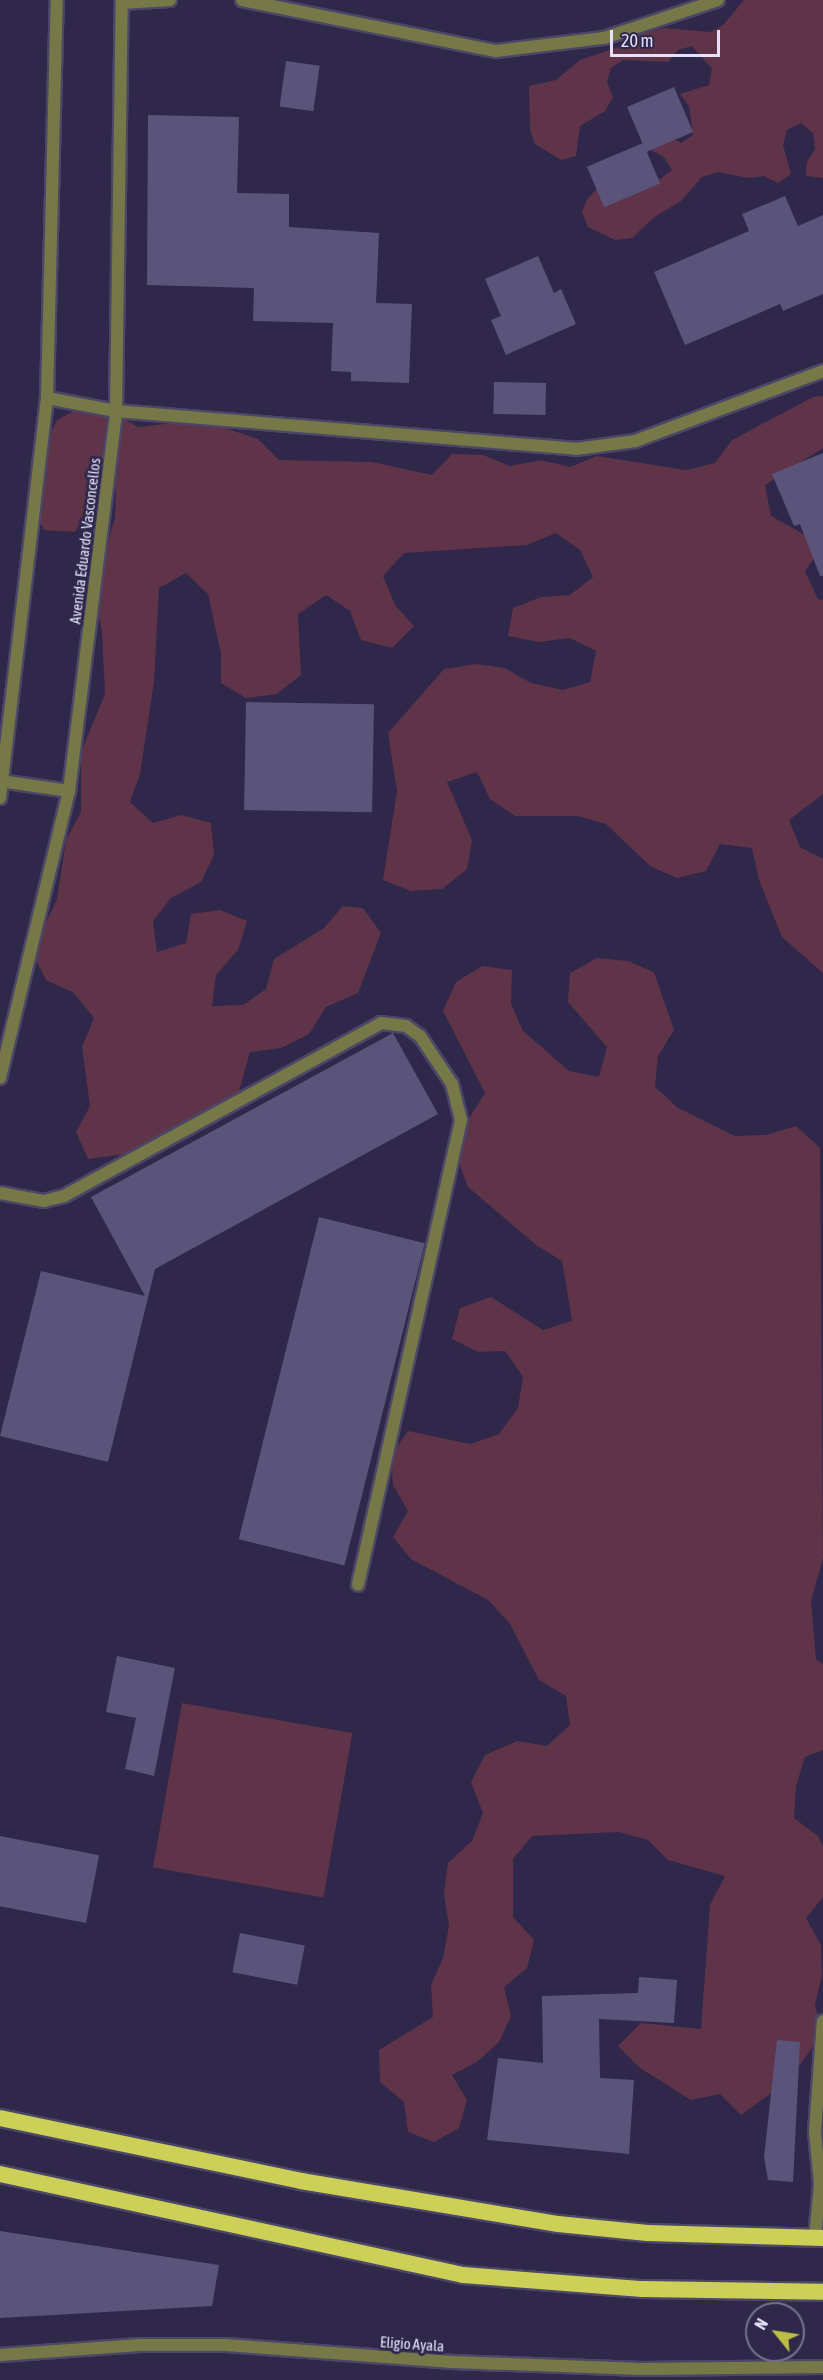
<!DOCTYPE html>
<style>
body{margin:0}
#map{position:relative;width:823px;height:2380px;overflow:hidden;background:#2f284b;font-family:"Asap Condensed",sans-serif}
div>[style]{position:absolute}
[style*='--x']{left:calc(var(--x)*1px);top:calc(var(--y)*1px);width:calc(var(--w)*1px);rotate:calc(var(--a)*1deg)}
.green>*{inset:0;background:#5f3348;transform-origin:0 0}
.building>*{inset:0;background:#5a547a;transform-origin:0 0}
.roads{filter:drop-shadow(2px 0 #4c4667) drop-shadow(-2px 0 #4c4667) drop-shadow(0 2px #4c4667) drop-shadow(0 -2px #4c4667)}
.minor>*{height:12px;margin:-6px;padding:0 6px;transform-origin:6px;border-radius:6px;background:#767947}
.tertiary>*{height:12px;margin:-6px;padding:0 6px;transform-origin:6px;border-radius:6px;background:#767947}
.trunk>*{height:16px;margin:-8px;padding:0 8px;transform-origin:8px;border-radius:8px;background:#cdd056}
span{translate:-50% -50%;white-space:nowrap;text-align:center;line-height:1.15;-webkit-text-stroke:6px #2f284b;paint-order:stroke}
.street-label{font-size:15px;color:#e4e1f8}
.north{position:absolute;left:745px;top:2302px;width:60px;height:60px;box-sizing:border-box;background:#2f284b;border:2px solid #777290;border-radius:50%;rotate:300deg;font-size:16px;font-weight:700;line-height:24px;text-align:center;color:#e4e1f8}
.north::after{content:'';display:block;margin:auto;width:21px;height:27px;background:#bcbf44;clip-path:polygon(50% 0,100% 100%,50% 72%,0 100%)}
.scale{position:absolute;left:610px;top:30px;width:110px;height:27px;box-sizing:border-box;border:3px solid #e4e1f8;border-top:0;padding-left:8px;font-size:18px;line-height:21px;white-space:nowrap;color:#e4e1f8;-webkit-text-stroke:4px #2f284b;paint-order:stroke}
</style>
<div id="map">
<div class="green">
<div style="clip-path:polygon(744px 0,823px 0,823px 178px,806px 176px,807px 162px,815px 149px,813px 133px,801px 123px,787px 130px,783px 145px,791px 174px,778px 183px,764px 176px,749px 178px,718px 172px,702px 177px,681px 201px,653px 218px,632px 238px,615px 240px,588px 227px,582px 212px,587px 199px,598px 188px,660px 179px,672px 170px,664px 157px,651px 150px,656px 127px,681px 143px,693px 135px,689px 106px,680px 94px,709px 85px,712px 69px,692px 46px,678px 50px,668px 62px,623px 60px,611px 68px,607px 82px,613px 97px,605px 111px,580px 126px,576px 156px,561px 160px,535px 144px,530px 130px,529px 86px,556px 80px,580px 60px,625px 45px,636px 35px,665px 28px,711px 32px,723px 25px)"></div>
<div style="clip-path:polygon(823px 396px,823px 448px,765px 485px,771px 516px,823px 545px,805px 571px,818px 599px,823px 600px,823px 794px,789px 820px,800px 847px,823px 859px,823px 973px,782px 937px,759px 880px,752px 848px,720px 844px,706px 871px,677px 878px,650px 866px,606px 824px,578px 816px,515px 816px,490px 799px,477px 772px,447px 782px,472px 840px,467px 869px,442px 889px,411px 891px,383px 880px,397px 791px,388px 733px,444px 669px,476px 664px,505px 668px,531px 683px,563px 690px,590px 682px,596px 651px,570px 638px,539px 642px,508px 636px,513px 608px,541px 597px,570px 595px,593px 577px,580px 550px,556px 533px,527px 545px,404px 553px,383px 576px,395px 605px,414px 626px,392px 648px,361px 640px,350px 611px,326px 595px,298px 614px,301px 675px,277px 694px,246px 698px,221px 683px,221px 654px,208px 594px,186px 573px,159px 588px,154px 682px,140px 774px,130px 802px,153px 823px,181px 815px,211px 823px,214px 855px,201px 882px,171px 898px,153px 921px,157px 952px,186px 943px,191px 914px,220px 910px,247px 921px,238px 950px,216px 975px,212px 1006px,243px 1005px,266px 989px,274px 959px,324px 928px,343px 906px,363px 908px,381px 933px,358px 993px,326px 1007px,309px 1034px,281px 1048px,250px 1052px,233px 1112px,203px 1118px,149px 1151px,88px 1159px,76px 1132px,90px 1106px,82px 1047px,94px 1018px,74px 993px,46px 980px,32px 952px,57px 899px,66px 840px,81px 812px,81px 752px,105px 694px,102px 631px,96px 602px,98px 575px,115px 518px,116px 489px,91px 506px,75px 532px,44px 530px,31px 502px,44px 447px,57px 420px,83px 406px,112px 412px,138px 427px,201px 420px,258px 439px,279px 460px,372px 462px,432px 475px,452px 454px,483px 455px,510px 466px,541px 460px,570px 467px,597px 456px,686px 470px,715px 463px,732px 440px,813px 397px)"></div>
<div style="clip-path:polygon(597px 958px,628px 961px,654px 972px,674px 1030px,658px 1056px,655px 1087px,678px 1108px,735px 1136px,766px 1135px,796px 1126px,820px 1148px,823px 1558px,811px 1601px,816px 1659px,823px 1664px,823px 1750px,805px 1757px,796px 1786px,794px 1818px,818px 1836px,823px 1846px,823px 1897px,806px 1918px,821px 1945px,822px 1975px,815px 2005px,822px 2034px,789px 2080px,741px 2115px,720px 2094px,691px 2100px,640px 2068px,618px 2046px,641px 2023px,701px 2029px,710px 1905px,725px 1876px,668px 1860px,648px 1840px,619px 1832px,532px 1836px,513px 1859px,513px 1917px,534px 1940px,527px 1968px,504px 1987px,511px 2016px,499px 2042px,477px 2062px,452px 2075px,467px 2100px,459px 2128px,434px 2142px,408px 2132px,404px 2102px,380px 2082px,379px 2050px,433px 2017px,431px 1985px,443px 1958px,449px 1926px,444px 1894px,448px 1863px,472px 1841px,483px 1813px,471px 1782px,485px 1755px,517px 1741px,547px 1746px,570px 1725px,566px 1696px,539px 1680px,510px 1624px,488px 1600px,411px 1559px,393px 1537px,408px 1511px,393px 1485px,391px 1455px,408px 1431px,470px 1444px,499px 1434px,518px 1408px,523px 1377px,505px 1351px,478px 1352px,452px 1339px,460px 1308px,491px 1297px,543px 1330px,572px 1321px,562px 1261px,536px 1245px,468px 1187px,452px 1145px,485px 1093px,443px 1011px,456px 982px,482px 966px,512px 970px,511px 1004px,523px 1031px,569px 1071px,599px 1077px,607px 1047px,568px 1002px,570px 973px)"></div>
<div style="left:182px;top:1703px;width:173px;height:167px;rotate:10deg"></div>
</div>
<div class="building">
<div style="left:286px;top:61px;width:34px;height:46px;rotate:8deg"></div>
<div style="left:674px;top:87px;width:49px;height:51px;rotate:67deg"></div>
<div style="clip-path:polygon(148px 115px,239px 117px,237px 193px,289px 194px,289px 227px,379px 233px,376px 303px,412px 304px,409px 383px,351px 381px,351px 372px,331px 371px,333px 323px,253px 321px,254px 288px,147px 285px)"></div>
<div style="left:643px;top:143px;width:44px;height:61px;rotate:67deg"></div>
<div style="clip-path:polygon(785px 196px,798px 226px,823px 215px,823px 294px,783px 311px,780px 304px,685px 345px,654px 272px,749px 231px,742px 214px)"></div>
<div style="clip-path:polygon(538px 256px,554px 293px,561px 289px,576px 324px,506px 355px,491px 320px,501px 316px,485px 279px)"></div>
<div style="left:494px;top:382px;width:52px;height:32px;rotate:1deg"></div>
<div style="clip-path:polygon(823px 453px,823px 576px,820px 576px,800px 524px,794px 526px,772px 474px)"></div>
<div style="left:246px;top:702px;width:128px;height:108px;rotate:1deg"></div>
<div style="clip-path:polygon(393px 1033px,438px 1114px,155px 1269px,108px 1462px,0 1436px,41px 1271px,145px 1296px,91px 1197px)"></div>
<div style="left:319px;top:1217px;width:109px;height:332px;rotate:14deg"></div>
<div style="clip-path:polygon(117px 1656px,175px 1668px,154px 1776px,125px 1769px,136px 1718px,106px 1712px)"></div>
<div style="left:0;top:1836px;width:101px;height:69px;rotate:11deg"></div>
<div style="left:240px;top:1933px;width:66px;height:40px;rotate:11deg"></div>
<div style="clip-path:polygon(639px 1977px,677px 1980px,674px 2023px,599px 2019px,600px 2078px,634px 2080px,629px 2154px,487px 2140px,498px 2058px,543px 2063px,542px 1996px,638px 1993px)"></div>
<div style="clip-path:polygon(777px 2040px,800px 2042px,793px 2182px,768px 2180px,764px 2157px)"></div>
<div style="clip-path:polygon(0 2231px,219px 2265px,212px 2306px,0 2318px)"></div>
</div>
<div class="roads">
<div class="minor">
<div style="--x:242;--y:0;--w:259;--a:11.4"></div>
<div style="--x:496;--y:51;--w:109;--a:-6.9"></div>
<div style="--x:604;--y:38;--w:120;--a:-18.4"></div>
<div style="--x:122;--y:3;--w:48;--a:-3.6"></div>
<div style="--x:47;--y:398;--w:70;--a:10.7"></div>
<div style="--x:116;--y:411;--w:462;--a:4.7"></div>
<div style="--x:576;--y:449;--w:60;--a:-7.7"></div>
<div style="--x:635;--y:441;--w:201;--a:-20.4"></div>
<div style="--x:0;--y:781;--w:70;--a:8.2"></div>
<div style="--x:0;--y:1193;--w:45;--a:10.3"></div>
<div style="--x:44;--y:1201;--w:21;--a:-14"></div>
<div style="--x:64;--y:1196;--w:361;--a:-28.6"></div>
<div style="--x:381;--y:1023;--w:25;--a:7"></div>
<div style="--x:406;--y:1026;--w:17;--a:36"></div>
<div style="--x:420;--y:1036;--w:58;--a:56.3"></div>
<div style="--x:452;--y:1084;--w:37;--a:76"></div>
<div style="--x:461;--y:1120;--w:476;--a:102.5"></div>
<div style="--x:815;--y:2238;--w:54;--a:-84.7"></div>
<div style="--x:820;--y:2184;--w:52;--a:-95.5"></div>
<div style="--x:815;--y:2132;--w:111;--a:-85.9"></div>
</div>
<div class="tertiary">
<div style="--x:0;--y:798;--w:403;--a:-83.3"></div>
<div style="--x:47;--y:398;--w:398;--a:-88.6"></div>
<div style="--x:0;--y:1078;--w:295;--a:-76.5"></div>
<div style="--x:69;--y:791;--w:383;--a:-82.9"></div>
<div style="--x:116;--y:411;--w:411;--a:-89.2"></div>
<div style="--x:0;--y:2355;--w:140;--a:-4.1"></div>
<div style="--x:140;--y:2345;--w:86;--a:0"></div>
<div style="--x:226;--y:2345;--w:227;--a:4.3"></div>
<div style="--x:452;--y:2362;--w:189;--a:2.1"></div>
<div style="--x:641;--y:2369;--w:182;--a:-0.6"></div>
</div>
<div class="trunk">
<div style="--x:0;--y:2118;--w:308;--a:11.8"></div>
<div style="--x:301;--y:2181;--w:261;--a:9.5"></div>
<div style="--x:558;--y:2224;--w:90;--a:5.7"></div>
<div style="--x:648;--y:2233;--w:175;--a:1.6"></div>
<div style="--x:0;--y:2174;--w:474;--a:12.3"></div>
<div style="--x:463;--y:2275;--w:180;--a:4.5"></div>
<div style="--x:642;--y:2289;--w:181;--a:0.9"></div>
</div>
</div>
<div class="street-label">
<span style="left:85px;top:541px;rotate:-83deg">Avenida Eduardo Vasconcellos</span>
<span style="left:412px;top:2344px;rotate:4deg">Eligio Ayala</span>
</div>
<div class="north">N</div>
<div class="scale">20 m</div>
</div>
